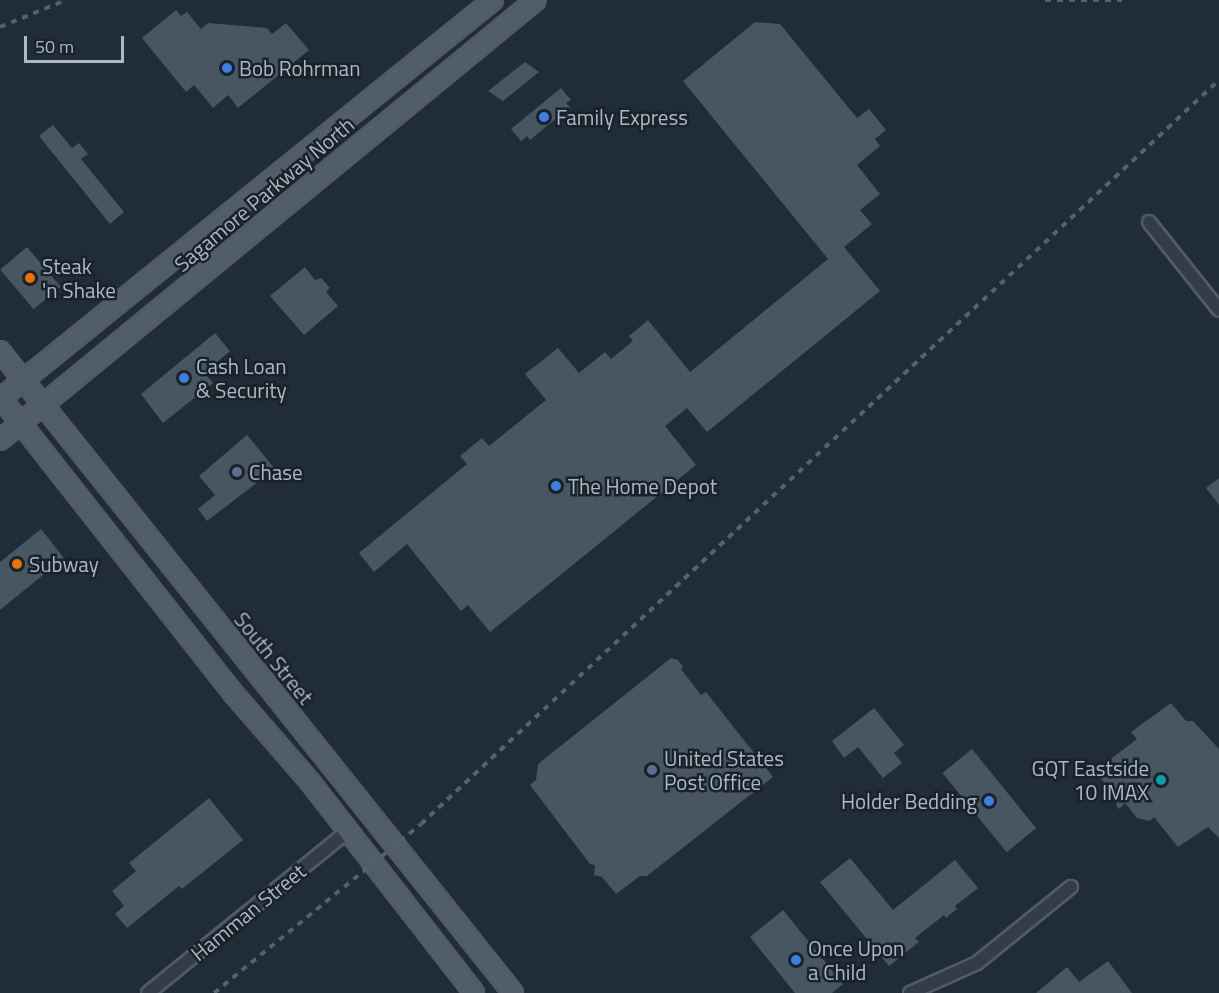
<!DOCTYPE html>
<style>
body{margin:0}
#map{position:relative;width:1219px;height:993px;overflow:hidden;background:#202c36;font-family:"Titillium Web",sans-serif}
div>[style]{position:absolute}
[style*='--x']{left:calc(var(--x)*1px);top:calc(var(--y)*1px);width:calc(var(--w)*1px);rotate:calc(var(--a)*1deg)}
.building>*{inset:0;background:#485662;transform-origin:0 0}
.roads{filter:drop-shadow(2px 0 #515b65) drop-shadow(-2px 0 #515b65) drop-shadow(0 2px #515b65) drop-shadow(0 -2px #515b65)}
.street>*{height:12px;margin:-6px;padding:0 6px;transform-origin:6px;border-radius:6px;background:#333d47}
.primary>*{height:18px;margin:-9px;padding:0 9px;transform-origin:9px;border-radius:9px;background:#515d67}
.rail>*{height:4px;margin-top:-2px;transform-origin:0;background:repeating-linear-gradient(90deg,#55626e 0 6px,transparent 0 12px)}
.dots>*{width:16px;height:16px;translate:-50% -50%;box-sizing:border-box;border:3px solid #19222b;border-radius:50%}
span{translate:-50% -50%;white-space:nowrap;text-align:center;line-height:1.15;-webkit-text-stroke:5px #19222b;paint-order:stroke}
.poi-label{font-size:21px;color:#adb8c4}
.left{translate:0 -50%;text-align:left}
.right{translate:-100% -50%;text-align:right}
.street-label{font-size:21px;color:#adb8c4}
.scale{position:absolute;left:24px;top:36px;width:100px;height:27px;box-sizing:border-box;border:3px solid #adb8c4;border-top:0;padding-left:8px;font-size:18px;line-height:21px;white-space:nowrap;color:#adb8c4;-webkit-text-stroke:4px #19222b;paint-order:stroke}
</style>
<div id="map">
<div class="building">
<div style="clip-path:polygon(176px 10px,181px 16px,187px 12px,201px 29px,208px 23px,267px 28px,272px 34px,286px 23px,309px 50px,238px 108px,228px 95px,213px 108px,194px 85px,186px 92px,142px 38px)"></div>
<div style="clip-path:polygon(755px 22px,780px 24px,857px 118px,869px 109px,886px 130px,875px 139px,880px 146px,857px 165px,880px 194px,860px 210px,872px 224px,844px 247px,880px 291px,707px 432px,687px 408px,665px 426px,696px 465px,490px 632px,468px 605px,461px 611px,407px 544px,374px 572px,359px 553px,467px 464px,460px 456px,482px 438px,489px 446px,546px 400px,525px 374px,558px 348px,579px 373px,605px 352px,611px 359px,633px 341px,629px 336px,648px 320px,690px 372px,828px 259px,683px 81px)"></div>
<div style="clip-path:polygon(525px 62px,539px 72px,503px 101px,488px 91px)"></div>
<div style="clip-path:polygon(561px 88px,571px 100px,566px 103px,570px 107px,530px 140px,527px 136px,521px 141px,511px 129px)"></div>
<div style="clip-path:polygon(53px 125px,72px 148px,79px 143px,88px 154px,81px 159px,124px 212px,110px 224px,39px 136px)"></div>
<div style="left:27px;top:247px;width:52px;height:35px;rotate:50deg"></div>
<div style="clip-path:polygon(305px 267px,315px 280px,321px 278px,330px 288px,326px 292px,338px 306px,304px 335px,270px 296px)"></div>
<div style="clip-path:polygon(215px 333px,230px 351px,204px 373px,213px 383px,163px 423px,141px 394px)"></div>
<div style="clip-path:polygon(247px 435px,275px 469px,207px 521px,198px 509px,215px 495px,199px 476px)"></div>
<div style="clip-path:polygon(1219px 478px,1219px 505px,1206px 488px)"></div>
<div style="clip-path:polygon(41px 529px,64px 558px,0 610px,0 562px)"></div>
<div style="clip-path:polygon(671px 658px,678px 660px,683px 667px,681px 669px,701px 695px,706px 692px,773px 777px,647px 876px,640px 876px,616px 894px,602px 877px,594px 875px,595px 865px,590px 864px,530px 785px,536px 780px,538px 764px)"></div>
<div style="clip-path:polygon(1171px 703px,1186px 721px,1193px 721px,1219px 749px,1219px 838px,1208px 827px,1178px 847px,1154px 817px,1150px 821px,1137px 818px,1125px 803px,1119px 809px,1106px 792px,1106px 785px,1095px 771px,1137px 739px,1131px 732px)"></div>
<div style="clip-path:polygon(874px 708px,904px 745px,894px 753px,902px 763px,883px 778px,858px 747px,844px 758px,832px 741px)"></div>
<div style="left:972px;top:749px;width:102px;height:38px;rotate:51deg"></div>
<div style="clip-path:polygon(209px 798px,243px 840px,182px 889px,179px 886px,127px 928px,115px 914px,124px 906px,112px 891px,136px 871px,129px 863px)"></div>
<div style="clip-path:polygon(850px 858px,893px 910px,955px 860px,978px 888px,955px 906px,957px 909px,946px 918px,944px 915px,915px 938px,919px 942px,889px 966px,820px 882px)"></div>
<div style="clip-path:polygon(783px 910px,843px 984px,832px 993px,795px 993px,750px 937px)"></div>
<div style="clip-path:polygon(1108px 961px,1132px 993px,1036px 993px,1067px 967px,1079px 982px)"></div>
</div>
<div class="roads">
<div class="street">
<div style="--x:1149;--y:222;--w:112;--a:51.5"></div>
<div style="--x:148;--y:993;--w:257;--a:-39"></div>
<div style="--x:910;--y:993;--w:73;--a:-24.1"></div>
<div style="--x:977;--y:963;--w:121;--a:-39"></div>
</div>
<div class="primary">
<div style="--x:0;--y:351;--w:822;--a:51.37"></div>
<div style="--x:0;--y:397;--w:377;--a:51.8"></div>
<div style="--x:233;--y:693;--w:118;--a:49.1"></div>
<div style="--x:310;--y:782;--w:267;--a:52.1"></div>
<div style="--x:0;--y:399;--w:634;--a:-38.98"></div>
<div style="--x:0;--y:440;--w:693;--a:-39.38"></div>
</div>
</div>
<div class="rail">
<div style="--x:1045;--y:0;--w:77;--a:0"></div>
<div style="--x:0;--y:27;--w:71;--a:-22.2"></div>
<div style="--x:214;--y:993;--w:267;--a:-39.2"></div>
<div style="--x:421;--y:824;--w:1091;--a:-42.99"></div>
</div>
<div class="dots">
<div style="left:227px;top:68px;background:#3f7fe0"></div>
<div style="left:544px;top:117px;background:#3f7fe0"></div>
<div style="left:30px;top:278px;background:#e8710a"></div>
<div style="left:184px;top:378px;background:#3f7fe0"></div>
<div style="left:237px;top:472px;background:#5c6f8a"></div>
<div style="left:556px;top:486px;background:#3f7fe0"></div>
<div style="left:17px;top:564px;background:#e8710a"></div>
<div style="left:652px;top:770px;background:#5c6f8a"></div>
<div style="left:1161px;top:780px;background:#0f9aa8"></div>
<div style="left:989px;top:801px;background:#3f7fe0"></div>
<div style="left:796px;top:960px;background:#3f7fe0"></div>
</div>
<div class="poi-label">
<span class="left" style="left:239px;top:68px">Bob Rohrman</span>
<span class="left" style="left:556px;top:117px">Family Express</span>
<span class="left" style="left:42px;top:278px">Steak<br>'n Shake</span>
<span class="left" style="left:196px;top:378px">Cash Loan<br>&amp; Security</span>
<span class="left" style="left:249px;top:472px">Chase</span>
<span class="left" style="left:568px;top:486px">The Home Depot</span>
<span class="left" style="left:29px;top:564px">Subway</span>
<span class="left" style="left:664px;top:770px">United States<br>Post Office</span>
<span class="right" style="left:1149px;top:780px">GQT Eastside<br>10 IMAX</span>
<span class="right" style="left:977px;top:801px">Holder Bedding</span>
<span class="left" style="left:808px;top:960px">Once Upon<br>a Child</span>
</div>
<div class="street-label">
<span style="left:264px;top:194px;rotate:-40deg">Sagamore Parkway North</span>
<span style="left:274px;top:658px;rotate:51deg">South Street</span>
<span style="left:248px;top:912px;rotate:-39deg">Hamman Street</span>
</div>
<div class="scale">50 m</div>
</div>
